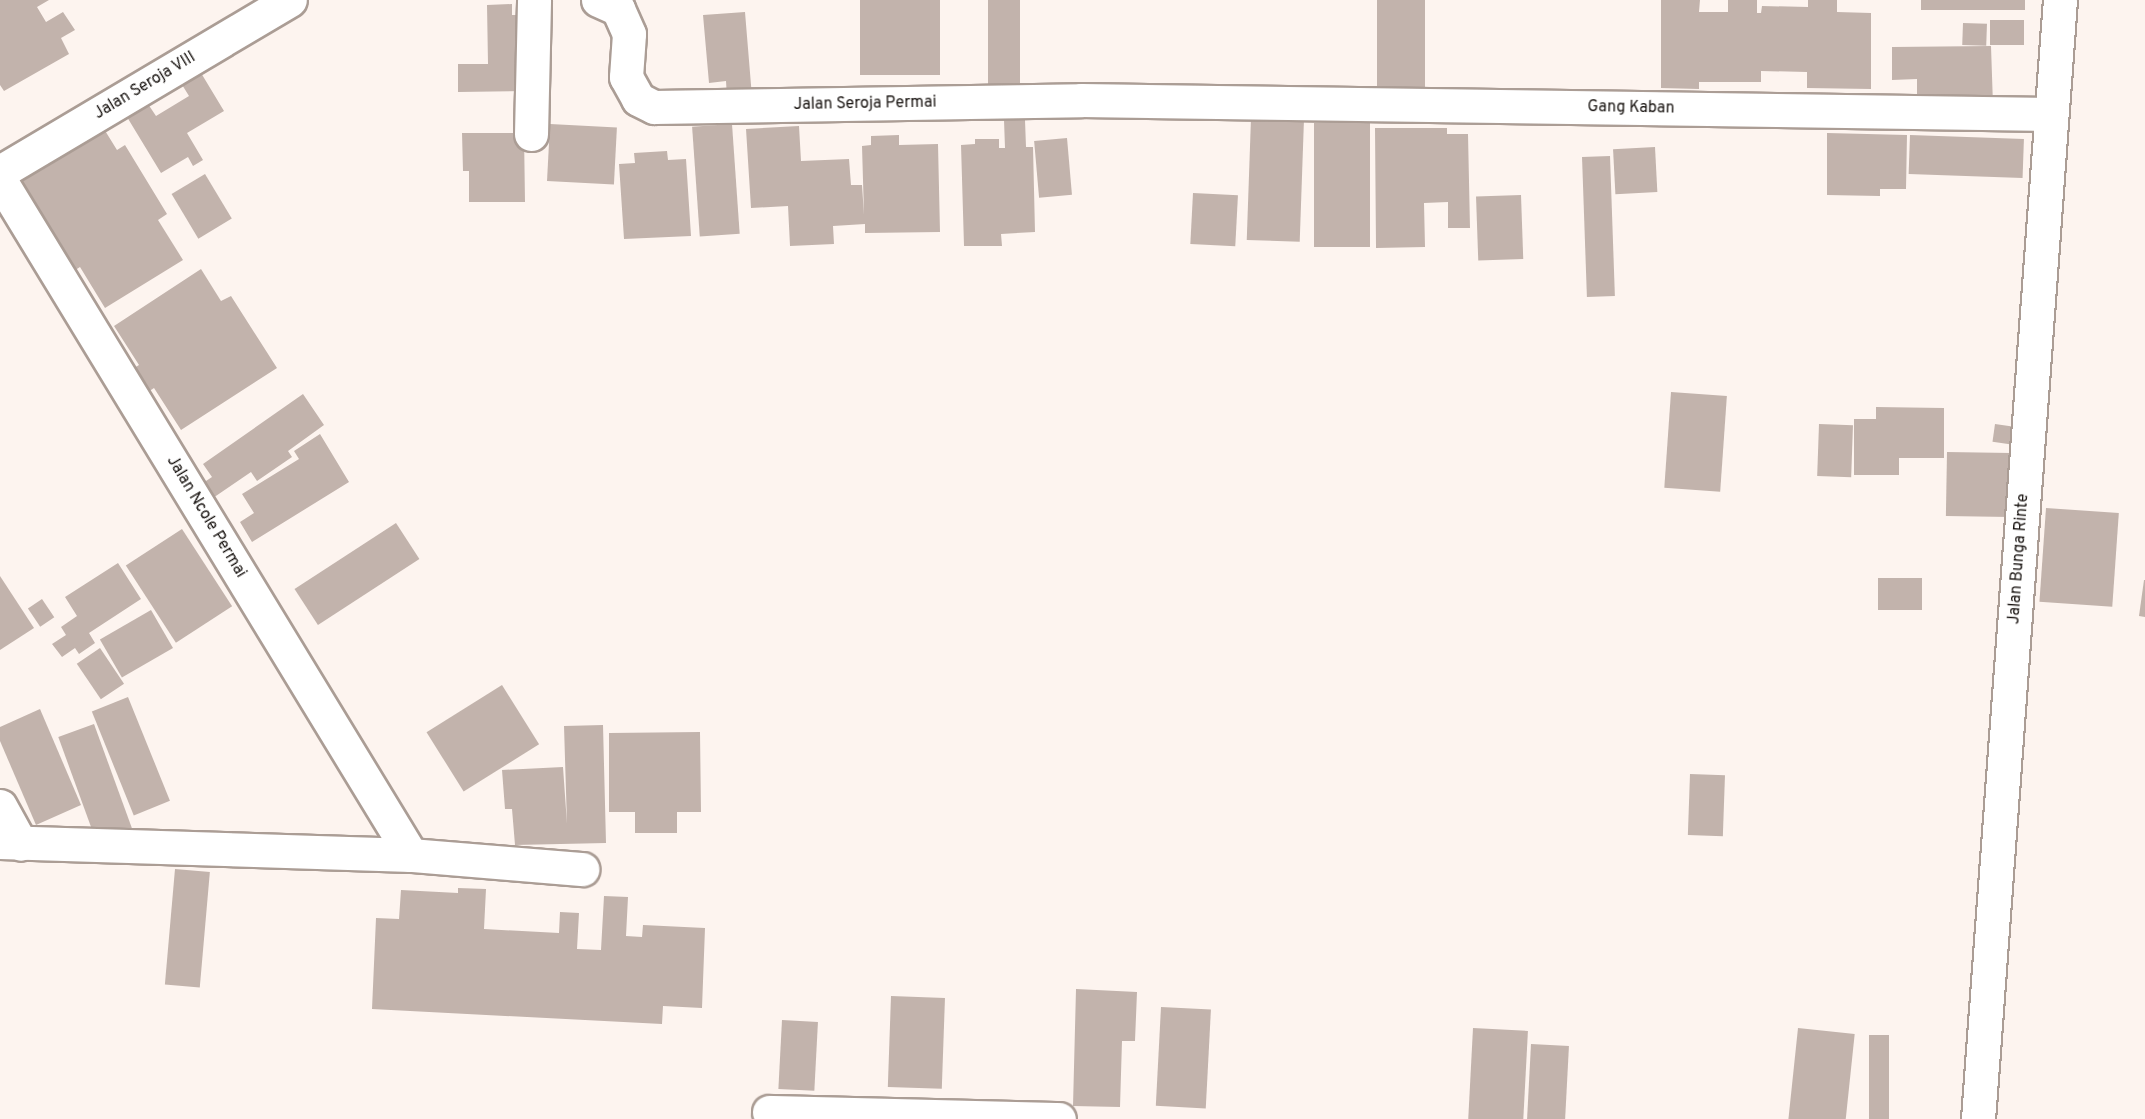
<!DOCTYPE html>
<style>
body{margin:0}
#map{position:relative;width:2145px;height:1119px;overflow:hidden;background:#fdf4ef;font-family:Overpass,sans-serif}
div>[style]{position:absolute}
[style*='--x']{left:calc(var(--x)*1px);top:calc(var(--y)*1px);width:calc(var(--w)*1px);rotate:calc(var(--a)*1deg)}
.building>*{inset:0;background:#c2b3ac;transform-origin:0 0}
.roads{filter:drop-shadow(2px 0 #ab9d95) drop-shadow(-2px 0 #ab9d95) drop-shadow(0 2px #ab9d95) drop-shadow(0 -2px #ab9d95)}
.minor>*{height:33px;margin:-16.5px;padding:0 16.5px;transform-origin:16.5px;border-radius:16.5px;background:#fff}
span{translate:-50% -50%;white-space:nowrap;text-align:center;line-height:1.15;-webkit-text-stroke:6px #fff;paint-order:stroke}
.street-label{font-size:16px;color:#15100d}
</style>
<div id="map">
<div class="building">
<div style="clip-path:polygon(0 0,49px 0,37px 7px,46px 22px,63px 12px,75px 30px,61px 38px,69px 54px,4px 91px,0 85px)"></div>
<div style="left:860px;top:0;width:80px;height:75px"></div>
<div style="left:988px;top:0;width:32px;height:87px"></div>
<div style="left:1377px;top:0;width:48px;height:89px"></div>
<div style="clip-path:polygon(1661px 0,1700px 0,1699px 12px,1728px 12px,1728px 0,1757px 0,1757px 13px,1761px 13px,1762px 6px,1808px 7px,1808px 0,1837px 0,1837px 12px,1871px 13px,1871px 89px,1807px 88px,1807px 72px,1761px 71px,1761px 82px,1699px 82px,1699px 89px,1661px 88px)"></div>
<div style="left:1921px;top:0;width:104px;height:10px"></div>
<div style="clip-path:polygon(512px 4px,512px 15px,529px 15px,531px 91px,458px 92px,458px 64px,488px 64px,487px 5px)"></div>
<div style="clip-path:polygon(745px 12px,752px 97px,727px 98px,726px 81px,709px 83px,703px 15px)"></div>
<div style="left:1990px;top:20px;width:34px;height:25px"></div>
<div style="left:1963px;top:23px;width:24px;height:22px;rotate:2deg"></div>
<div style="clip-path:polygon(1991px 46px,1993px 105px,1917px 106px,1917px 79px,1892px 80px,1892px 47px)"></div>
<div style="clip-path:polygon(195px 63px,224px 111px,187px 133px,203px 160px,193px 166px,188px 157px,161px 173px,127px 117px,148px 104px,156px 116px,189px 96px,176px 75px)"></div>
<div style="left:1251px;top:118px;width:53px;height:122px;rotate:2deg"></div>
<div style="clip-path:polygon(1004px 120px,1025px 120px,1026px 147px,1033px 147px,1035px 232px,1001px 234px,1002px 246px,964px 246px,961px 145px,975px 144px,975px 139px,999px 139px,999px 148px,1005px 148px)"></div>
<div style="left:1314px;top:123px;width:56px;height:124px"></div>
<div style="left:550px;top:124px;width:67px;height:57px;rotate:3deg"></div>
<div style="left:732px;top:124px;width:110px;height:40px;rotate:86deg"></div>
<div style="clip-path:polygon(799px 126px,801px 161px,849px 159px,851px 185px,862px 185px,864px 215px,862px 146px,871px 145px,871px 136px,899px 135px,899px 145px,938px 144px,940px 232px,865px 233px,865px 224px,833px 226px,834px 244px,790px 246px,788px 206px,751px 208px,746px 129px)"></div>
<div style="clip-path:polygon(1375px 128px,1447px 128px,1447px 134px,1468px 134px,1470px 228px,1448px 228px,1448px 202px,1424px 203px,1425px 247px,1376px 248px)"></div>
<div style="clip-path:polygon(104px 129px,117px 150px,125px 145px,167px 214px,158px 220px,183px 260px,105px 308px,80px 267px,66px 276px,17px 182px)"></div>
<div style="clip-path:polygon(462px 133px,524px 133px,525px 202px,469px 202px,469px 171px,463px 171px)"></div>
<div style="clip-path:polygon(1827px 133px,1907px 135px,1906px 189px,1880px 189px,1880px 196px,1827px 195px)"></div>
<div style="left:1910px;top:135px;width:114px;height:39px;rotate:2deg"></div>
<div style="left:1067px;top:138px;width:57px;height:33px;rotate:85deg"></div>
<div style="left:1655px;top:147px;width:45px;height:42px;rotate:87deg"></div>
<div style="clip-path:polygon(667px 151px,668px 160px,686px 159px,691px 236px,624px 239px,619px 164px,635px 163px,634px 153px)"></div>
<div style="left:1610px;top:156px;width:140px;height:28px;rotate:88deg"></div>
<div style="left:205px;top:174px;width:52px;height:39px;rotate:59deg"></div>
<div style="left:1193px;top:193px;width:45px;height:51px;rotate:3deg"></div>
<div style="left:1521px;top:195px;width:64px;height:45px;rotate:88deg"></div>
<div style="clip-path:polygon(201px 269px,221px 301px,231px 296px,277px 368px,181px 430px,154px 388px,142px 396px,126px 373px,139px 365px,114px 326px)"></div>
<div style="left:1671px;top:392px;width:56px;height:96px;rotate:4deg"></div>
<div style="clip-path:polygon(303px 394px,324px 425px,288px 451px,292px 457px,257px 481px,251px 472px,210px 500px,200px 485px,212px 477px,203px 464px)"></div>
<div style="clip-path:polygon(1876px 407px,1944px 408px,1944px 458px,1899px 458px,1899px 475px,1854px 475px,1854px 419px,1876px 419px)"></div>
<div style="left:1819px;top:424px;width:34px;height:52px;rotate:2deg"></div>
<div style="left:1995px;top:424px;width:21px;height:18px;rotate:8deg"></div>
<div style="clip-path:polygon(320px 434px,349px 482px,252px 542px,240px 522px,254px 513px,242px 494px,299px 459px,294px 451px)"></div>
<div style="left:1947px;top:452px;width:64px;height:64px;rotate:1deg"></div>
<div style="left:2046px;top:508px;width:73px;height:94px;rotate:4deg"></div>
<div style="left:396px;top:523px;width:43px;height:121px;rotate:57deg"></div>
<div style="left:182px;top:529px;width:92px;height:67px;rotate:57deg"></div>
<div style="clip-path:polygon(118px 563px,141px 599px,89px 633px,95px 643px,79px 654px,75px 648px,62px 657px,52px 644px,66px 635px,61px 627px,77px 616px,65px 597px)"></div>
<div style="clip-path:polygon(0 576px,34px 628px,0 650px)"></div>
<div style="left:1878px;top:578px;width:44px;height:32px"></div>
<div style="clip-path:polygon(2144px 580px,2145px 580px,2145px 617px,2139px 616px)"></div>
<div style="left:42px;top:599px;width:22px;height:17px;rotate:56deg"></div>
<div style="left:151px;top:610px;width:44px;height:59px;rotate:60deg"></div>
<div style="left:100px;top:648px;width:43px;height:28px;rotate:56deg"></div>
<div style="left:502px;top:685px;width:70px;height:89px;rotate:58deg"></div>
<div style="left:128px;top:697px;width:112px;height:39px;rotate:68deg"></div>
<div style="clip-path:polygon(40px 709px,81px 805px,36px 825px,0 741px,0 727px)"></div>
<div style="left:94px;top:724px;width:112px;height:38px;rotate:70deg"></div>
<div style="clip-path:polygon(603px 725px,606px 843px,515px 845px,512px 809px,505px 809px,502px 770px,563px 767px,567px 824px,564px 726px)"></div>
<div style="clip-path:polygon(700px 732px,701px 812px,677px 812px,677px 833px,635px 833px,635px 812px,609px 812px,609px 733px)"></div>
<div style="left:1690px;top:774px;width:35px;height:61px;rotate:2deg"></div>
<div style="left:175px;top:869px;width:35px;height:116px;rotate:5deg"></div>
<div style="clip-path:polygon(458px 888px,486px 889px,484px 929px,559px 933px,560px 912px,579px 913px,577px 949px,601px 950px,604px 896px,628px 897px,626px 936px,642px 937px,643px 925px,705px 928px,702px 1008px,663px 1006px,662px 1024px,372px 1009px,376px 918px,399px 919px,401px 890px,458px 893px)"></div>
<div style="clip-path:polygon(1076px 989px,1137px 992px,1135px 1041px,1122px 1041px,1120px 1107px,1073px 1106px)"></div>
<div style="left:891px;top:996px;width:54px;height:91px;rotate:2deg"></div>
<div style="left:1161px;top:1007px;width:50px;height:99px;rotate:3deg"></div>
<div style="left:782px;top:1020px;width:36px;height:69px;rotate:3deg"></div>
<div style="left:1473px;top:1028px;width:55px;height:91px;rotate:3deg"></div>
<div style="left:1798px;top:1028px;width:57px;height:92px;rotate:6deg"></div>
<div style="left:1869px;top:1035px;width:20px;height:84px"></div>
<div style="left:1531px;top:1044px;width:38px;height:75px;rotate:3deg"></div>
</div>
<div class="roads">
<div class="minor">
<div style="--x:598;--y:0;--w:22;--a:24"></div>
<div style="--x:618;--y:9;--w:27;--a:66"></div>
<div style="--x:629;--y:34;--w:43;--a:94"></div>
<div style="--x:626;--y:77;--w:25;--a:61"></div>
<div style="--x:638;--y:99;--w:18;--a:27"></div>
<div style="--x:654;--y:107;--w:427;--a:-0.9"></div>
<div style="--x:1081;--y:100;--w:970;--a:0.83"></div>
<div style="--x:531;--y:134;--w:134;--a:-88.7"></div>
<div style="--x:0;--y:172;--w:337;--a:-30.7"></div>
<div style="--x:0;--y:180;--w:790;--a:58.66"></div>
<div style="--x:0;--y:806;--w:43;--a:61.1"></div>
<div style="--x:0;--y:842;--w:411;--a:1.8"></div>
<div style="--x:411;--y:855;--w:172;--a:4.7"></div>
<div style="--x:769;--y:1112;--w:290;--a:1.4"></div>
<div style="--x:1978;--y:1119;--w:1122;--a:-85.81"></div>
</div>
</div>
<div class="street-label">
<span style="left:145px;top:86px;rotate:-31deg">Jalan Seroja VIII</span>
<span style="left:865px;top:104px;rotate:-1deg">Jalan Seroja Permai</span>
<span style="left:1631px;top:108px;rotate:1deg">Gang Kaban</span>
<span style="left:206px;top:517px;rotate:59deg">Jalan Ncole Permai</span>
<span style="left:2019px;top:559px;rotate:-86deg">Jalan Bunga Rinte</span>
</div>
</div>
